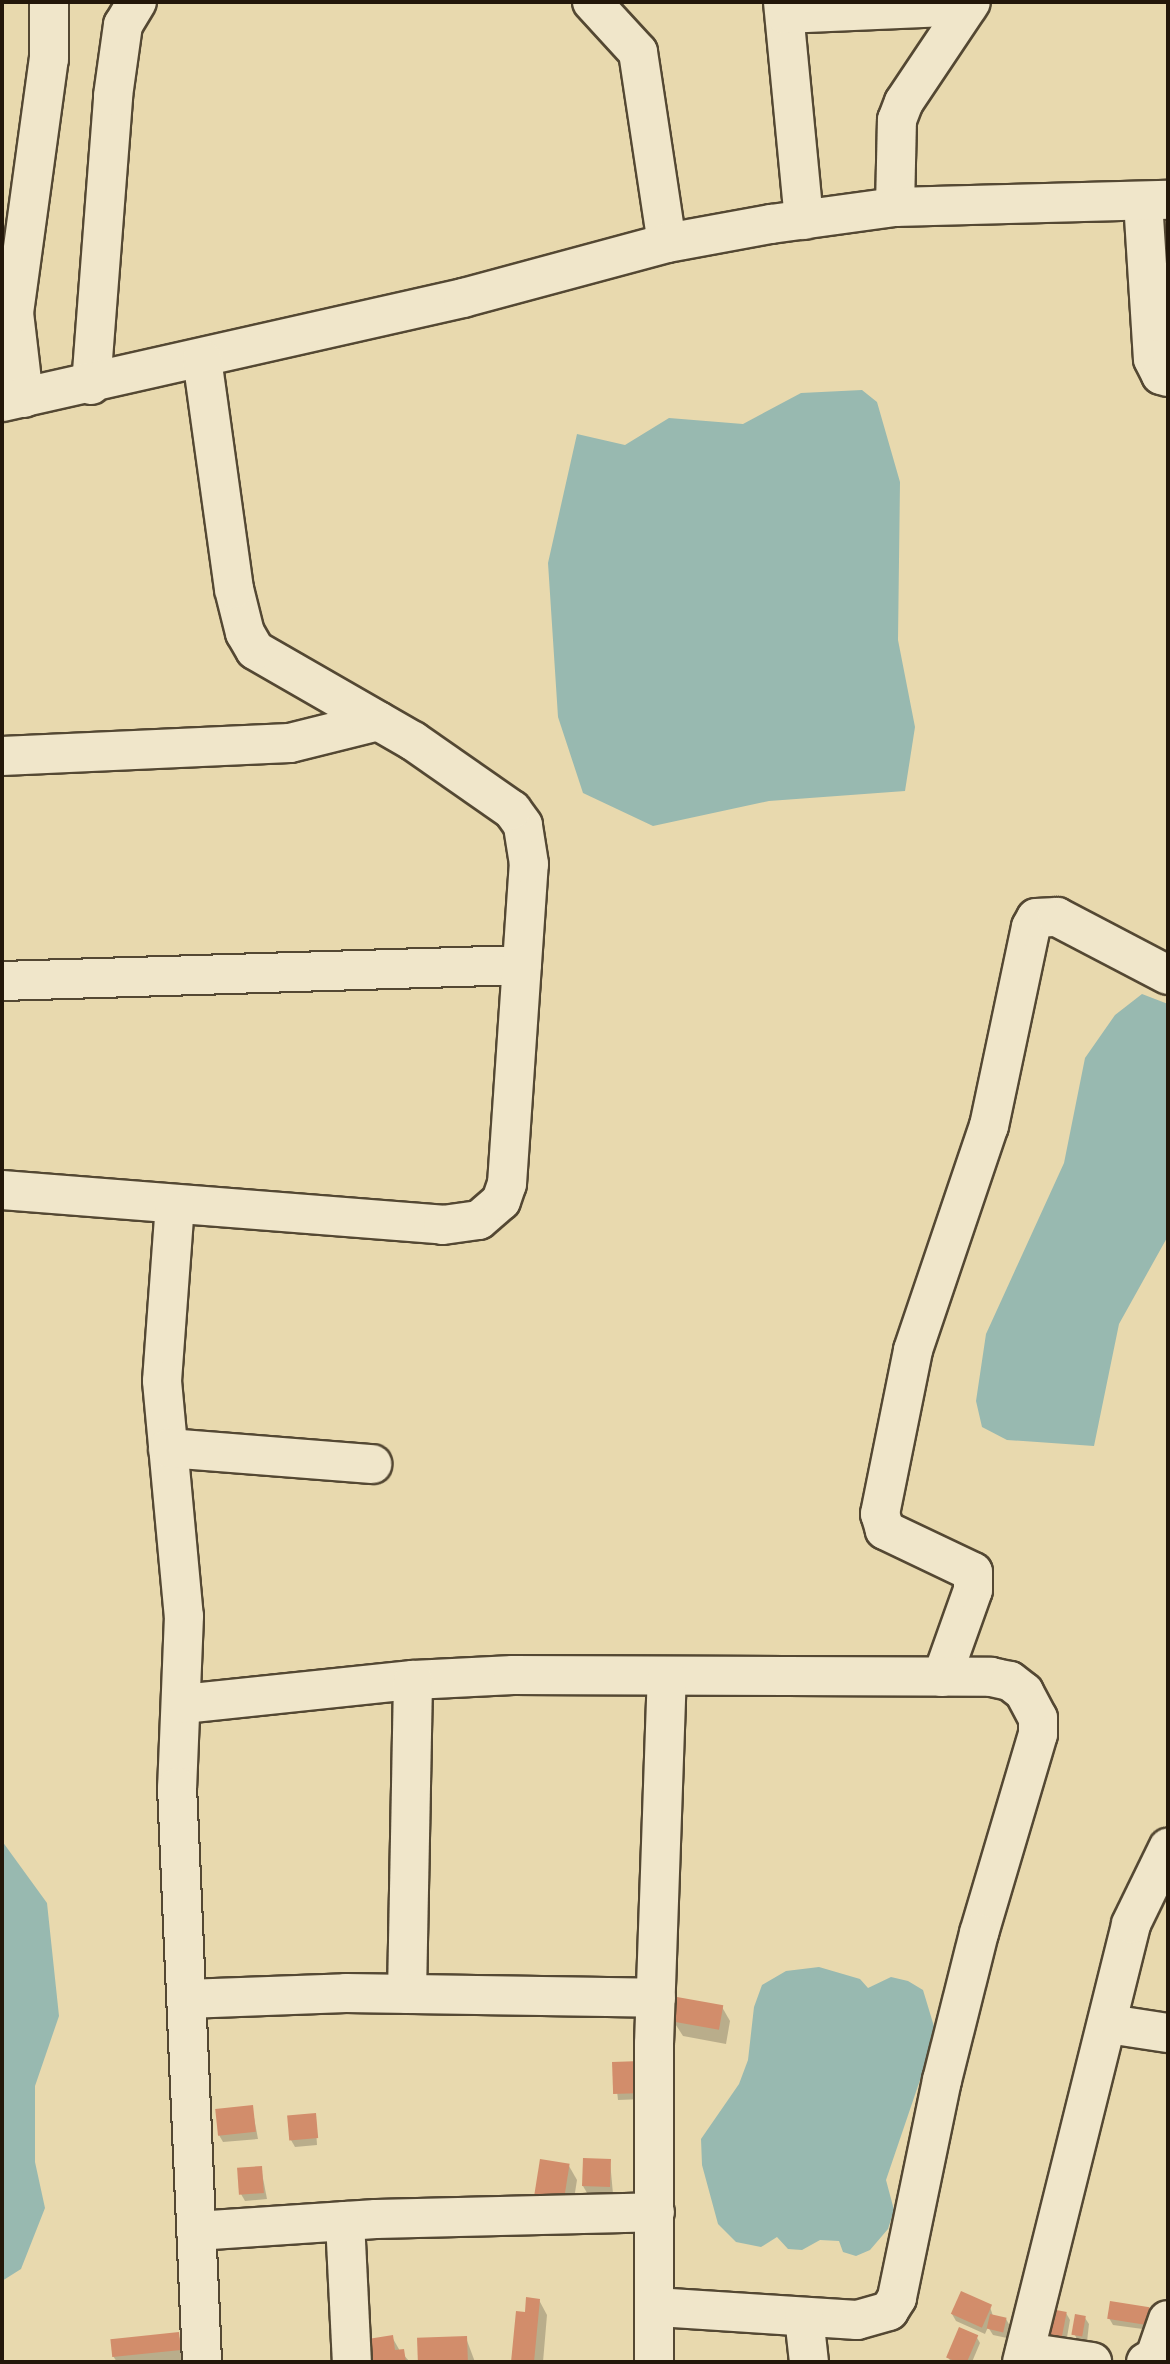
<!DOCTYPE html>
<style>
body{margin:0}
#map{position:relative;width:1170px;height:2364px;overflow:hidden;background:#e8d9ae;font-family:Alegreya,serif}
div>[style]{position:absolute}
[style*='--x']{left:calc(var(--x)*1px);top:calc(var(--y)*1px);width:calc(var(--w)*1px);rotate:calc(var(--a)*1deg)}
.water>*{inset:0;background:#98b9b0}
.shadow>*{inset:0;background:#0003}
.building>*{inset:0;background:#d28d6b;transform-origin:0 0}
.roads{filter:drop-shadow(2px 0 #544833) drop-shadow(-2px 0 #544833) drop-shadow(0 2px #544833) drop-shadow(0 -2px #544833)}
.minor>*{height:38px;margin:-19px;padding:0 19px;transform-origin:19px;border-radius:19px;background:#f0e6ca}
span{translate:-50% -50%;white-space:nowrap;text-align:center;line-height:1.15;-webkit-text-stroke:6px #f0e6ca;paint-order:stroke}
.frame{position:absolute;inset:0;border:4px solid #23170a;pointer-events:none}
</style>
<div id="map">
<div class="water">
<div style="clip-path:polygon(862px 390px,877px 402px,900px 482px,898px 640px,915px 727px,905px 791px,769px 801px,653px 826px,583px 793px,558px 717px,548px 563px,577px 434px,625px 445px,669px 418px,743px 424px,801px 393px)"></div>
<div style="clip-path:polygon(1142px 994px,1168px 1004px,1168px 1236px,1119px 1324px,1094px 1446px,1007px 1440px,982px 1427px,976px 1401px,986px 1334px,1064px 1163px,1085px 1058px,1115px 1015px)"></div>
<div style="clip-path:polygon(2px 1841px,47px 1903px,59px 2016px,35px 2086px,35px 2162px,45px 2208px,21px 2269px,2px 2281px)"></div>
<div style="clip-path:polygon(819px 1967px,860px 1979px,868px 1988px,891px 1977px,908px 1981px,923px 1990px,936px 2033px,886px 2180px,894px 2210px,888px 2229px,870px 2250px,856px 2256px,843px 2252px,839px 2241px,820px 2240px,802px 2250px,788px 2249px,777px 2237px,761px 2247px,736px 2242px,718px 2224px,702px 2165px,701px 2139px,739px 2084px,748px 2060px,754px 2007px,762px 1985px,786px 1971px)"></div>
</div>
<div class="shadow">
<div style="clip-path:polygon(722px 2007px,730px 2021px,726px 2044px,683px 2036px,674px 2022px)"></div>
<div style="clip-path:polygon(614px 2064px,644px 2099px,618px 2100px)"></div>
<div style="clip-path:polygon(252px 2107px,258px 2139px,223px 2142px,219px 2135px)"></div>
<div style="clip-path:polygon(315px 2115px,317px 2145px,295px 2147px,291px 2140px)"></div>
<div style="clip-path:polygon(610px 2161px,613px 2194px,587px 2193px,583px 2186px)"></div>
<div style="clip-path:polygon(569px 2166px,577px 2180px,571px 2218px,543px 2213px)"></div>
<div style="clip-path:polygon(261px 2168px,267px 2199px,245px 2201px,241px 2194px)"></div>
<div style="clip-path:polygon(539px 2300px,547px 2315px,543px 2362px,513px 2362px,517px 2313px,526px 2314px)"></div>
<div style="clip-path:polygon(990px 2307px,993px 2316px,1006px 2319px,1010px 2326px,1007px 2338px,993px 2335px,988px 2327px,985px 2334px,956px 2321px,952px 2314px)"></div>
<div style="clip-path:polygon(1148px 2309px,1150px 2330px,1113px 2325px,1109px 2318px)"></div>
<div style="clip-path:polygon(1066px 2313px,1070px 2320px,1066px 2343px,1053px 2341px,1049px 2334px)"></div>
<div style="clip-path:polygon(1085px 2318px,1089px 2324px,1087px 2342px,1078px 2342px,1075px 2335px)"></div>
<div style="clip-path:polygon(178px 2334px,188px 2362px,117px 2362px,113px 2356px)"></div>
<div style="clip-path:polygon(976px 2336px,980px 2343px,972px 2362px,951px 2362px,948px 2357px)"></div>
<div style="clip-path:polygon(392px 2337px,400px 2351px,410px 2362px,374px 2362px,370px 2341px)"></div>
<div style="clip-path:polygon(466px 2338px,475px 2362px,419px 2362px,419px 2340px)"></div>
</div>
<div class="building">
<div style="left:677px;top:1997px;width:47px;height:25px;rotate:10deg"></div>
<div style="left:641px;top:2061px;width:32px;height:29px;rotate:88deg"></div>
<div style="left:253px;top:2105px;width:27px;height:38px;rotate:84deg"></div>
<div style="left:316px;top:2113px;width:25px;height:29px;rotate:85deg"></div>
<div style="left:583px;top:2158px;width:28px;height:28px;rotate:2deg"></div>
<div style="left:540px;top:2159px;width:30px;height:41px;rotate:9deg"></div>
<div style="left:262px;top:2166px;width:27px;height:25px;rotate:86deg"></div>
<div style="left:961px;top:2291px;width:34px;height:25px;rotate:24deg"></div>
<div style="clip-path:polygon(526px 2297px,540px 2299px,534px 2362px,511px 2362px,516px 2311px,525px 2312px)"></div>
<div style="left:1110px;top:2301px;width:40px;height:18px;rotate:9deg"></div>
<div style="left:1051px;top:2309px;width:16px;height:26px;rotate:11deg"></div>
<div style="left:990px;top:2314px;width:17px;height:15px;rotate:13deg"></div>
<div style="left:1075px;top:2314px;width:11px;height:21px;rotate:10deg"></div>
<div style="left:959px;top:2327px;width:21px;height:33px;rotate:23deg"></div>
<div style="left:179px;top:2332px;width:18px;height:69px;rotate:84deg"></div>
<div style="clip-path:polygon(393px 2335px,395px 2350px,404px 2349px,406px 2362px,372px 2362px,368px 2339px)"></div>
<div style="left:467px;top:2336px;width:26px;height:50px;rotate:88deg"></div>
</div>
<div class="roads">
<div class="minor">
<div style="--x:592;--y:2;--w:68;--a:47.4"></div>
<div style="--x:638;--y:52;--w:193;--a:81.4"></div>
<div style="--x:783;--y:2;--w:219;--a:84.5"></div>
<div style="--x:785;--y:14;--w:183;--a:-2.5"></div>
<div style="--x:1143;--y:201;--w:158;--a:86.4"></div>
<div style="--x:1153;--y:359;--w:18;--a:63"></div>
<div style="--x:1161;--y:375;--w:7;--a:16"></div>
<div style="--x:895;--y:207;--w:87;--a:-88.7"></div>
<div style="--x:897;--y:120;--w:19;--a:-69"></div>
<div style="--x:904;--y:102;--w:120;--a:-56.2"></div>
<div style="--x:91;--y:385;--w:290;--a:-85.6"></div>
<div style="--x:113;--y:96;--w:72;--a:-82"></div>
<div style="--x:123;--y:25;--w:27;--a:-59"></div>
<div style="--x:24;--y:398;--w:86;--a:-96.7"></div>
<div style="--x:14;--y:313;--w:256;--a:-82.2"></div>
<div style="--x:49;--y:59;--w:57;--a:-90"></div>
<div style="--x:2;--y:402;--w:473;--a:-12.7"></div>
<div style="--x:463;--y:298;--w:211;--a:-15.1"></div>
<div style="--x:667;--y:243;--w:106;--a:-10.4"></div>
<div style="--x:771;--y:224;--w:125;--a:-7.8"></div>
<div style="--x:895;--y:207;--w:273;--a:-1.5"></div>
<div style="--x:2;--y:756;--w:288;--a:-2.6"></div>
<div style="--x:290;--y:743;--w:91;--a:-14"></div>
<div style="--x:2;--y:981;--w:520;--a:-1.76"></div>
<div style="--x:2;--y:1190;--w:442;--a:4.5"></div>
<div style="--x:443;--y:1225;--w:36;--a:-8"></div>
<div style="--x:479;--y:1220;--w:29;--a:-41"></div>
<div style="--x:501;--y:1201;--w:18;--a:-71"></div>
<div style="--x:507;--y:1184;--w:321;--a:-86.1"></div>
<div style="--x:529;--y:864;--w:39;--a:-99"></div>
<div style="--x:523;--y:825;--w:19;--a:-126"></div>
<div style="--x:512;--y:810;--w:121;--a:-145.1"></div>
<div style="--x:413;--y:741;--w:182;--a:-150.1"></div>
<div style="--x:255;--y:650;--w:20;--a:-120"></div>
<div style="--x:245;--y:633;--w:45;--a:-104"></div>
<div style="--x:234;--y:589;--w:232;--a:-97.9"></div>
<div style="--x:175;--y:1204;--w:177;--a:94.2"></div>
<div style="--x:162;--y:1381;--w:236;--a:84.7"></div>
<div style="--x:184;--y:1616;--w:171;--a:92.3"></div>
<div style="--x:177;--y:1787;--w:576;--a:87.51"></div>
<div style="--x:168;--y:1448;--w:205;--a:4.5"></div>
<div style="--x:942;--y:1677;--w:92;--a:-70.4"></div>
<div style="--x:973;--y:1590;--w:18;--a:-90"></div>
<div style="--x:973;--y:1572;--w:98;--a:-154.5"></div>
<div style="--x:885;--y:1530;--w:17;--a:-107"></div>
<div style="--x:880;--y:1514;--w:167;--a:-78.6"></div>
<div style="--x:913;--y:1350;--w:237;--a:-71.3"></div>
<div style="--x:989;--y:1126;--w:203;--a:-78.1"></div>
<div style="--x:1031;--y:927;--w:10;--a:-61"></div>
<div style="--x:1036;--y:918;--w:21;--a:-3"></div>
<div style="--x:1057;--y:917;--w:125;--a:27.6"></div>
<div style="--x:183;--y:1704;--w:231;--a:-6"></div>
<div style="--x:413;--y:1680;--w:100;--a:-2.9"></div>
<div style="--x:513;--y:1675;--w:478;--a:0.2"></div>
<div style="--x:991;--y:1677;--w:19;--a:12"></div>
<div style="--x:1010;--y:1681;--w:18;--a:38"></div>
<div style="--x:1024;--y:1692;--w:30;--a:62"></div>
<div style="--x:1038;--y:1718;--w:16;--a:90"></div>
<div style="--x:1038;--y:1734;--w:208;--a:106.5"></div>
<div style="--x:979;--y:1933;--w:152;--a:104.1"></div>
<div style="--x:942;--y:2080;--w:223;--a:101.7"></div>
<div style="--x:897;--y:2298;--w:15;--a:122"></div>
<div style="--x:889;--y:2311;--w:33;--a:164"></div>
<div style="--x:857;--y:2320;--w:203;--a:-176.3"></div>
<div style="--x:407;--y:1994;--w:314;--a:-88.9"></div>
<div style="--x:186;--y:1999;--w:160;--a:-2.1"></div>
<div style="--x:346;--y:1993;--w:310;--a:0.9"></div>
<div style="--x:1109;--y:2024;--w:60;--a:8.7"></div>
<div style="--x:345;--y:2221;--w:141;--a:87.2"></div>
<div style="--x:196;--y:2231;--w:180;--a:-3.8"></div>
<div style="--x:376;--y:2219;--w:279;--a:-1.4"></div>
<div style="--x:804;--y:2317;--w:45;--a:83.7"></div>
<div style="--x:1025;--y:2352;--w:68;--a:8.5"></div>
<div style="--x:654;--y:2362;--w:318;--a:-90"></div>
<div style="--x:654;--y:2044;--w:367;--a:-88"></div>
<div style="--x:1022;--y:2362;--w:451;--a:-76"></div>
<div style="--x:1131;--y:1924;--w:85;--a:-64"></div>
<div style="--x:1146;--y:2362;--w:10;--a:-29"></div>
<div style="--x:1155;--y:2357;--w:39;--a:-71"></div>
</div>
</div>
<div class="frame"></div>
</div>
